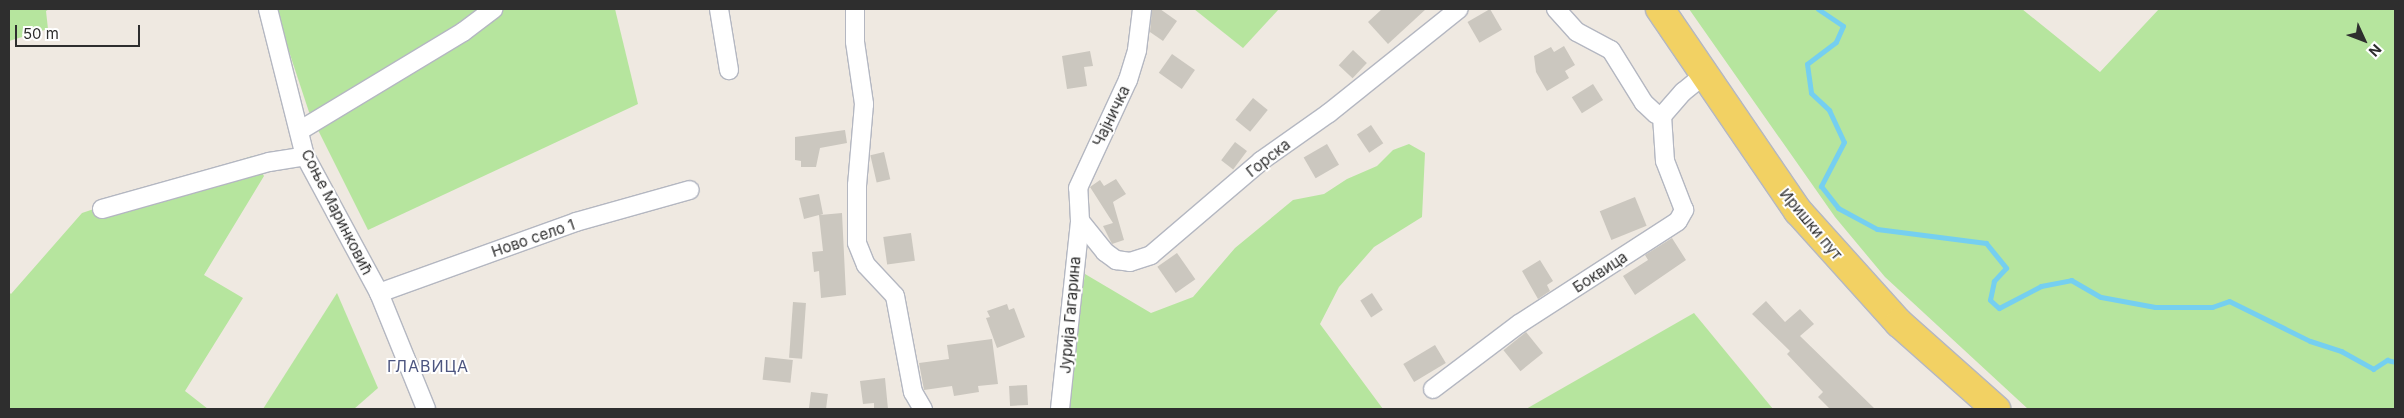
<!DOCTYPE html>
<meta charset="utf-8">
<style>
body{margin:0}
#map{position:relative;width:2404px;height:418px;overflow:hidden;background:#efe9e1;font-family:Inter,sans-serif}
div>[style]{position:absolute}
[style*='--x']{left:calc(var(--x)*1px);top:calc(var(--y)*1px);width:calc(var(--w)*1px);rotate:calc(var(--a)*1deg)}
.green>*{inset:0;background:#b6e59e}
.stream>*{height:5px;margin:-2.5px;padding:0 2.5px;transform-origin:2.5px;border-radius:2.5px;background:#75cff0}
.building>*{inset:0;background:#cbc7bf;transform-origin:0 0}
.roads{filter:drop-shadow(1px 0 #b4b7c1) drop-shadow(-1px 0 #b4b7c1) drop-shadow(0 1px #b4b7c1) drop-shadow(0 -1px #b4b7c1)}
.street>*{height:18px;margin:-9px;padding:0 9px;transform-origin:9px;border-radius:9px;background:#fff}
.primary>*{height:28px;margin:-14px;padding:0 14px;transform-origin:14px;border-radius:14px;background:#f2d163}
span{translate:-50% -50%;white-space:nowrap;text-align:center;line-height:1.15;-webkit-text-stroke:4px #fff;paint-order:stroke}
.street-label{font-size:15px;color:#2e2e2e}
.neighbourhood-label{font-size:16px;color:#4d5680;letter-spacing:1px}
.frame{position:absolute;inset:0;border:10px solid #2e2e2e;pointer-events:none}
.north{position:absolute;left:2339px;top:15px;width:50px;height:50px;-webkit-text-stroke:4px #fff;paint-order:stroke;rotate:133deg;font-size:14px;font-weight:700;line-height:20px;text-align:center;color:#2e2e2e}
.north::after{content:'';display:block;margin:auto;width:18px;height:22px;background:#2e2e2e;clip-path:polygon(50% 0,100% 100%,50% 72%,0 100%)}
.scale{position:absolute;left:15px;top:25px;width:125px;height:22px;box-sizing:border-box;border:2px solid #2e2e2e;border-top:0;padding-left:6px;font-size:15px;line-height:18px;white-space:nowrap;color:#2e2e2e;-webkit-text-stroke:4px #fff;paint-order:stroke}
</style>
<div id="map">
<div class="green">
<div style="clip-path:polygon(9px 9px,49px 9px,46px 11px,48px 29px,9px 41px)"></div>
<div style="clip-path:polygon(275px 9px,615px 9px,638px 104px,368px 230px,309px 112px)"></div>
<div style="clip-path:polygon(1194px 9px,1279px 9px,1243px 48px)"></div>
<div style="clip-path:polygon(1689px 9px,2022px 9px,2100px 72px,2159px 9px,2395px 9px,2395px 409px,2028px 409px,1885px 277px,1835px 217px)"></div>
<div style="clip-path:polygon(1409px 144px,1425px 153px,1422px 217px,1374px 247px,1339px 287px,1320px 324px,1383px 409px,1064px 409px,1085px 274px,1151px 313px,1193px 297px,1235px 248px,1293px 200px,1324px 194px,1347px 179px,1377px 166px,1393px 150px)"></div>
<div style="clip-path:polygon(252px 156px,264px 176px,204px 275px,243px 298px,185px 391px,208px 409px,9px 409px,9px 292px,11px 294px,82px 213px)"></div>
<div style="clip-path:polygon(337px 293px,378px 388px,354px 409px,263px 409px)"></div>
<div style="clip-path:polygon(1694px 313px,1773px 409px,1526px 409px)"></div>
</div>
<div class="stream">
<div style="--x:1818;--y:9;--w:30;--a:34"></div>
<div style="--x:1843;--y:26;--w:17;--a:114"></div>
<div style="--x:1836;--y:42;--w:36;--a:143"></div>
<div style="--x:1807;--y:64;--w:29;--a:82"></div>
<div style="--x:1811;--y:93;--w:25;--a:43"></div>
<div style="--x:1829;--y:110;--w:35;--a:65"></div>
<div style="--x:1844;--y:142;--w:50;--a:117.6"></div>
<div style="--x:1821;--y:186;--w:28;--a:52"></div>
<div style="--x:1838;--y:208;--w:44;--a:28.3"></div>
<div style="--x:1877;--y:229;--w:110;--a:7.3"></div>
<div style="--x:1986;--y:243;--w:32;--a:51"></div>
<div style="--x:2006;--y:268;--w:18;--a:133"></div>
<div style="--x:1994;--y:281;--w:19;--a:102"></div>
<div style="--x:1990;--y:300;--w:12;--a:42"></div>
<div style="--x:1999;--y:308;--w:47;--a:-27.6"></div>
<div style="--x:2041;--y:286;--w:31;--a:-11"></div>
<div style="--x:2071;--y:280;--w:34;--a:30"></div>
<div style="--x:2101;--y:297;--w:55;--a:10.5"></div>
<div style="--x:2155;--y:307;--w:57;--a:0"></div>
<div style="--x:2212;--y:307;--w:18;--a:-19"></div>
<div style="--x:2229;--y:301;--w:90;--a:26.3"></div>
<div style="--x:2310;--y:341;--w:33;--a:18"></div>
<div style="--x:2341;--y:351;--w:37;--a:29"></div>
<div style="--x:2373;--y:369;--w:17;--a:-33"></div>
<div style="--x:2387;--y:360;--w:8;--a:14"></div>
</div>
<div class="building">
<div style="clip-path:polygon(1152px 9px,1160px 9px,1177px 21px,1163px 41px,1150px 32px)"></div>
<div style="clip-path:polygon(1382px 9px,1426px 9px,1388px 44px,1368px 22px)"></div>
<div style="left:1490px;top:9px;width:24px;height:26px;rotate:60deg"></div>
<div style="clip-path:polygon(1564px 46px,1575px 65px,1565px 71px,1569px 78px,1547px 91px,1536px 72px,1534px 56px,1551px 47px,1554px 52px)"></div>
<div style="left:1353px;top:50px;width:19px;height:21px;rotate:43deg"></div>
<div style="clip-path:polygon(1090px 51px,1093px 66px,1084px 67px,1087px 86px,1067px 89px,1062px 56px)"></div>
<div style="left:1172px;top:54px;width:28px;height:23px;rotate:35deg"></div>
<div style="left:1593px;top:84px;width:19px;height:25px;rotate:58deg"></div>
<div style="left:1253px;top:98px;width:19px;height:28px;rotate:39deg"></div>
<div style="left:1371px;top:125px;width:22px;height:17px;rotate:56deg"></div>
<div style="clip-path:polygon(845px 130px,847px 143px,820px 148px,816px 167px,801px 167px,801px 161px,795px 160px,795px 137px)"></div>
<div style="left:1235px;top:142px;width:15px;height:23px;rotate:37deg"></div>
<div style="left:1327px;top:144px;width:24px;height:27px;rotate:60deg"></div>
<div style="left:884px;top:152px;width:28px;height:14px;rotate:77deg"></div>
<div style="clip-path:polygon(1116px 179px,1126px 194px,1113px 202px,1124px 240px,1112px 244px,1103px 226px,1113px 223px,1090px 187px,1100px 180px,1104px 186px)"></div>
<div style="clip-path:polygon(819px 194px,823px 214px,820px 215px,842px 213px,846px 295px,821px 298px,819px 271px,814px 272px,812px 252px,823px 251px,819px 215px,804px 219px,799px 198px)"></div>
<div style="left:1635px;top:197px;width:31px;height:38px;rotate:68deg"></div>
<div style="left:911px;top:233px;width:28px;height:28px;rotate:82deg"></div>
<div style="clip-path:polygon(1672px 238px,1686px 260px,1635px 295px,1623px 276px,1648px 260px,1645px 255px)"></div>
<div style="left:1177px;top:253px;width:32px;height:24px;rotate:55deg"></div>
<div style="clip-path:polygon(1540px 260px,1553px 281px,1547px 285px,1550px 291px,1538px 299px,1522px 271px)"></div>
<div style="left:1372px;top:293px;width:20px;height:14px;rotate:57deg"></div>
<div style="clip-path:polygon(1766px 301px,1785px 322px,1800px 309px,1814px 324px,1800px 336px,1875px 409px,1830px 409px,1818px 397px,1823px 392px,1787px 354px,1790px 351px,1752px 314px)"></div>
<div style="left:793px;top:302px;width:13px;height:56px;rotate:4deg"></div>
<div style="clip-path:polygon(1007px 304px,1009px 310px,1014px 308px,1025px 337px,997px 348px,986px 318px,990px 317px,987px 311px)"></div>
<div style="left:1526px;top:332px;width:27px;height:29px;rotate:51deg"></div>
<div style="clip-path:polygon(992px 339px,998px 384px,978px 386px,979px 392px,954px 396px,952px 386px,924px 390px,919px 363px,949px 359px,947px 345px)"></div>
<div style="left:1435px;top:345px;width:21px;height:37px;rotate:59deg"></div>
<div style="left:765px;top:357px;width:28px;height:23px;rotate:6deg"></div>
<div style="clip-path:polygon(885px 378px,888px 409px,874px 409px,874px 403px,863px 404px,860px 381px)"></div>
<div style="left:1027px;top:385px;width:20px;height:18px;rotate:87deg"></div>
<div style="left:811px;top:392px;width:17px;height:17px;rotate:7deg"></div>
</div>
<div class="roads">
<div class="street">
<div style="--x:268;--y:9;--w:152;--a:75.9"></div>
<div style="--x:305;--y:156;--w:156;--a:61.6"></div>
<div style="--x:379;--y:293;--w:125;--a:67.9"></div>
<div style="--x:719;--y:9;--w:62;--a:80.7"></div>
<div style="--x:855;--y:9;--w:33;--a:90"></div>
<div style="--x:855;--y:42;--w:63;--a:81.7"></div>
<div style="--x:864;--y:104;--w:81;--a:94.9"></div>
<div style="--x:857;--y:185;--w:58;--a:90"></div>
<div style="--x:857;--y:243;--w:24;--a:68"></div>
<div style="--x:866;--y:265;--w:42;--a:46.9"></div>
<div style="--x:895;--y:296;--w:98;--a:79.4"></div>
<div style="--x:913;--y:392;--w:20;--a:60"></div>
<div style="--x:1556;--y:9;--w:31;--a:48"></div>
<div style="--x:1577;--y:32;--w:38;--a:28"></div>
<div style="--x:1611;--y:50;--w:62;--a:58.1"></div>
<div style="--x:1644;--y:103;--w:16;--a:43"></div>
<div style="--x:1656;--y:114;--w:6;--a:18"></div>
<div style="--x:1662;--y:116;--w:32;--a:-49"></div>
<div style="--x:1683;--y:92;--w:27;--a:-39"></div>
<div style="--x:299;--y:131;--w:192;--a:-31.1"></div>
<div style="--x:463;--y:32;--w:38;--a:-37"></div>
<div style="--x:102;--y:209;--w:173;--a:-15.7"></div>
<div style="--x:269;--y:162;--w:36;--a:-9"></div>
<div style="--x:1080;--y:221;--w:40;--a:51"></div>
<div style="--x:1105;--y:252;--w:14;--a:36"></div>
<div style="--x:1116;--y:260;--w:14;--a:8"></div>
<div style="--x:1130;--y:262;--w:22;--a:-18"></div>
<div style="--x:1151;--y:255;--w:145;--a:-40.5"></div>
<div style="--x:1261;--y:161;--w:83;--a:-35.2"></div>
<div style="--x:1329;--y:113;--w:166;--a:-38.7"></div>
<div style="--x:379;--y:293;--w:209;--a:-19.8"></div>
<div style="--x:576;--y:222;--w:118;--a:-15.7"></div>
<div style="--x:1433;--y:389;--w:108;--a:-37.1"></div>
<div style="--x:1519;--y:324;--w:189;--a:-32.9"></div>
<div style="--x:1678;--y:221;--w:13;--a:-61"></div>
<div style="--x:1684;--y:210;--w:53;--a:-111.2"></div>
<div style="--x:1665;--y:161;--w:45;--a:-93.8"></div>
<div style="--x:1060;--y:409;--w:189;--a:-83.9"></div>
<div style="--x:1080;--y:221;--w:33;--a:-93"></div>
<div style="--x:1078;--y:188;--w:119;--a:-65.2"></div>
<div style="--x:1128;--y:80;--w:31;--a:-73"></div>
<div style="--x:1137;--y:50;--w:41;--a:-83"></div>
</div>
<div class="primary">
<div style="--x:1660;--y:9;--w:245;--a:55.7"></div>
<div style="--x:1798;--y:211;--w:151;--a:48"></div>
<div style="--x:1899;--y:323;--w:130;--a:41.6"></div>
</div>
</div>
<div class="street-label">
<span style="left:1111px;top:116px;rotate:-64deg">Чајничка</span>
<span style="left:1268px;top:158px;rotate:-38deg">Горска</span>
<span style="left:337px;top:212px;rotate:63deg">Соње Маринковић</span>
<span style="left:1811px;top:224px;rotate:50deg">Иришки пут</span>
<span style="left:533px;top:238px;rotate:-19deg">Ново село 1</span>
<span style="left:1600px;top:272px;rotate:-33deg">Боквица</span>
<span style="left:1070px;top:315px;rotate:-85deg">Јурија Гагарина</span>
</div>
<div class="neighbourhood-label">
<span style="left:428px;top:366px">ГЛАВИЦА</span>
</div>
<div class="frame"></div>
<div class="north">N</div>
<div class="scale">50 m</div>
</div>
